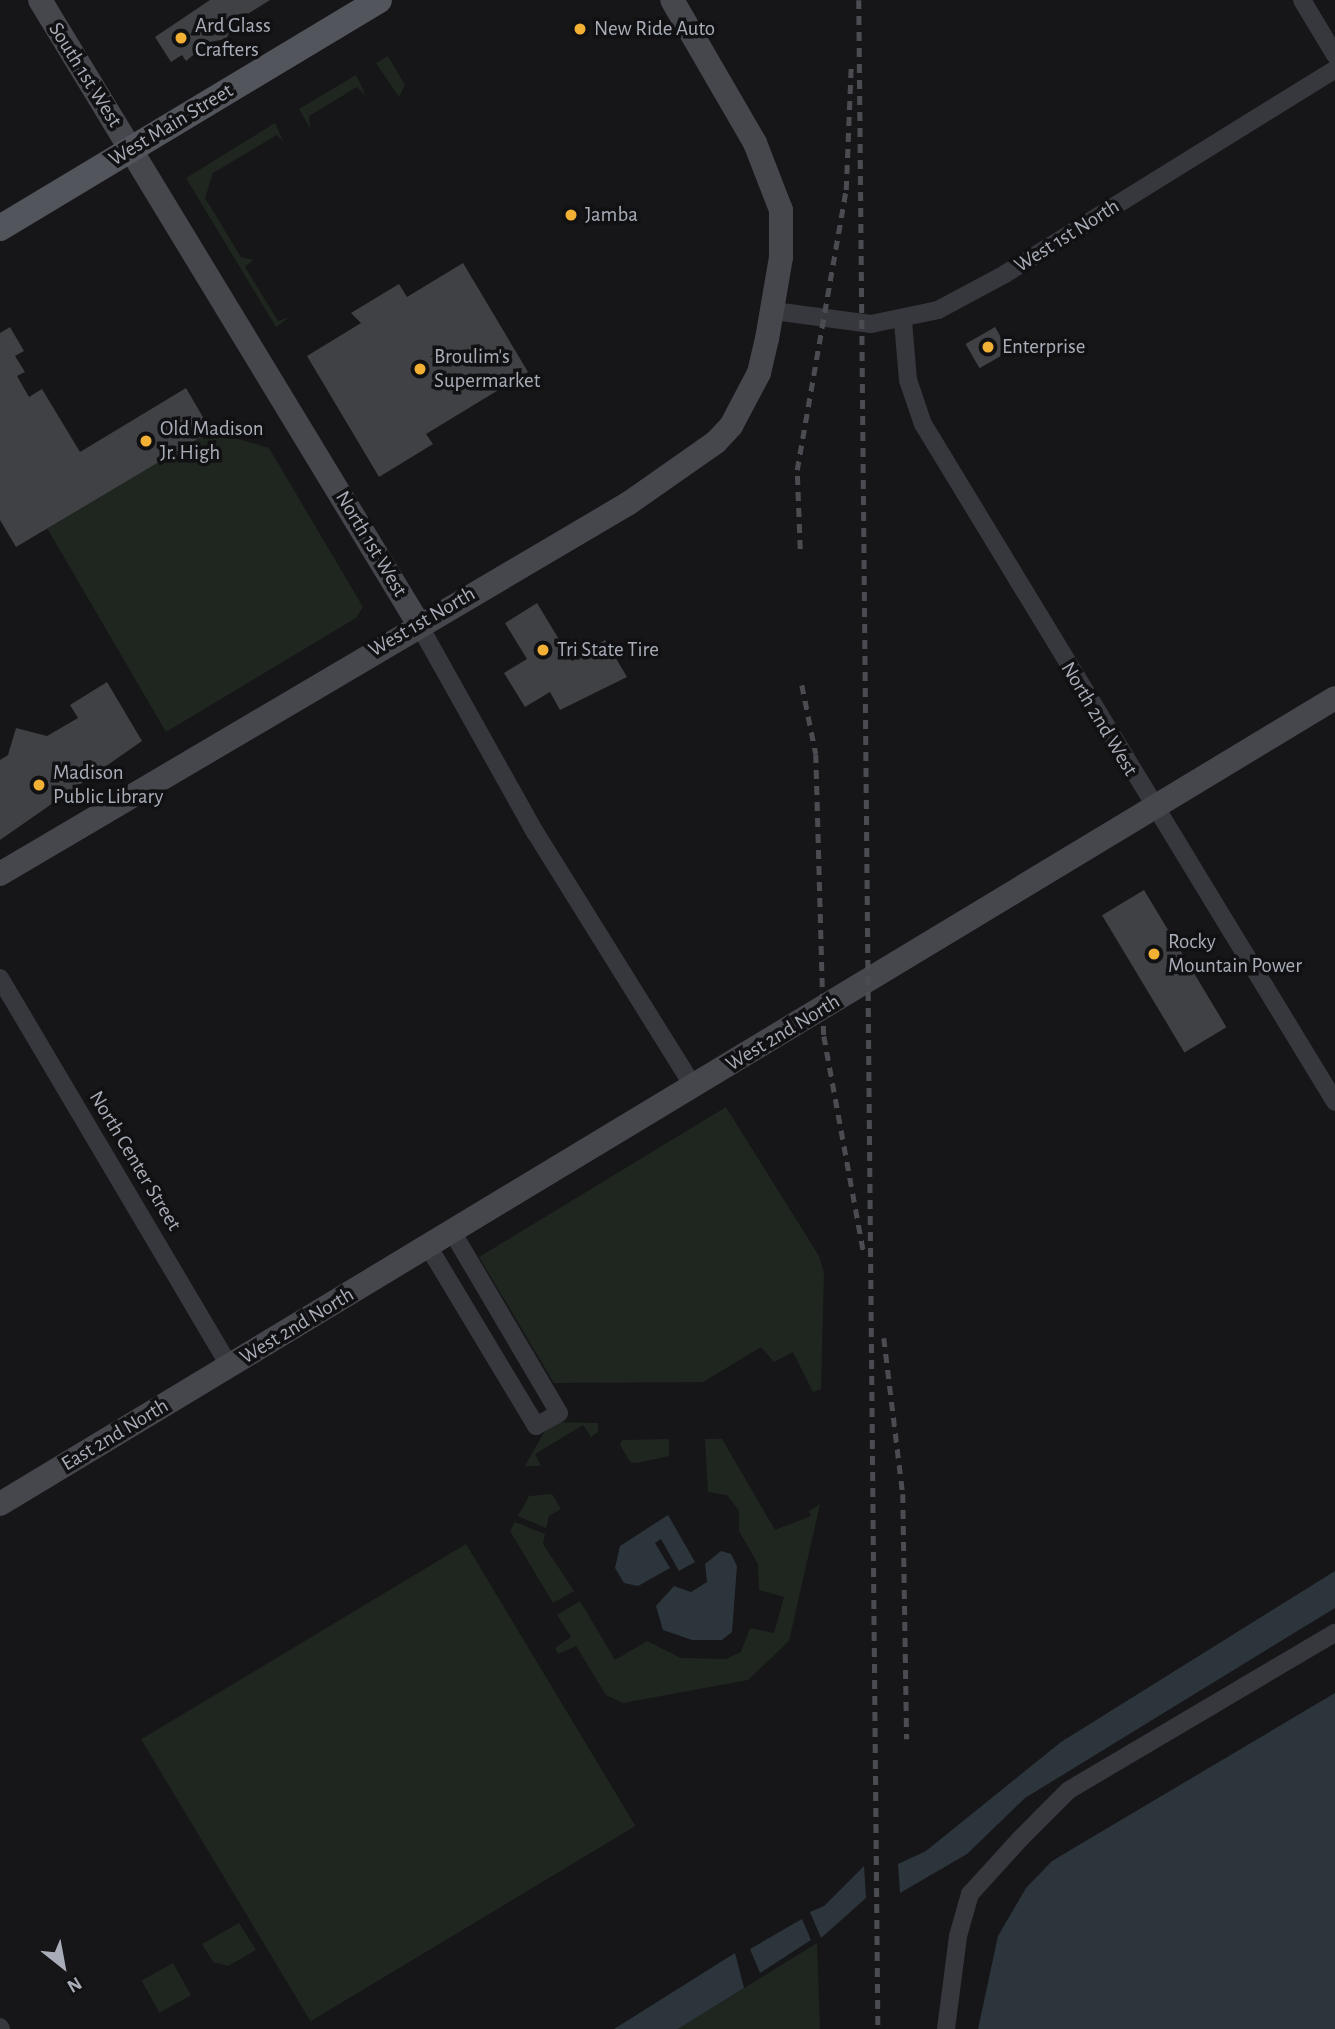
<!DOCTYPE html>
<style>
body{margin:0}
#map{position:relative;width:1335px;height:2029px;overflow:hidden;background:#161618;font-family:"Alegreya Sans",sans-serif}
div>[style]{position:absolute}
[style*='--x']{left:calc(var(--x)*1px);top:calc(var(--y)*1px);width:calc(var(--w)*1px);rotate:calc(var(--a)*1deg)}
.green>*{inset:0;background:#1e261f;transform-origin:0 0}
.water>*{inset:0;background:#2c353c}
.building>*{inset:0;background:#404145;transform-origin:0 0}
.street>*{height:18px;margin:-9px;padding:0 9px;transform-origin:9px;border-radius:9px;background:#37383d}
.secondary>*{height:24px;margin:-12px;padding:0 12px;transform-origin:12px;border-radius:12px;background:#45474d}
.primary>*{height:26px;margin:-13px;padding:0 13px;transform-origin:13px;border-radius:13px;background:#53555c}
.rail>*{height:4.5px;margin-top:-2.25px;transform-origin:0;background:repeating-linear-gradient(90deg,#4a4c52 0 9px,transparent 0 16px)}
.dots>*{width:19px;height:19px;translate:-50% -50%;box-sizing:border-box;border:4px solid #111113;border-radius:50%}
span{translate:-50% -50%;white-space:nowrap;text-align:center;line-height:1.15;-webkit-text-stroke:7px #111113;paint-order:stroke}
.poi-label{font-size:21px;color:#a8adb8}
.left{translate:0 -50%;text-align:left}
.street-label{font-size:21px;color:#a8adb8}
.north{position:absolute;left:28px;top:1931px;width:70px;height:70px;-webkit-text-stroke:5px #111113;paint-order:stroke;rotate:149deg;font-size:19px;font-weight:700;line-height:28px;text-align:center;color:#a8adb8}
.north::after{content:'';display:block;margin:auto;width:24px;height:32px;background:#a8adb8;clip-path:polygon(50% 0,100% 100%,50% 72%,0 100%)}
</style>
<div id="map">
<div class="green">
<i style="clip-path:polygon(388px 56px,405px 85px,399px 97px,376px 63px)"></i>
<i style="clip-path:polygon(356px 75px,366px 96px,357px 87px,309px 116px,310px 128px,299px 109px)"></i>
<i style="clip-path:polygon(275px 123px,284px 143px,277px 135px,213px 173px,205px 198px,241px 257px,253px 260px,245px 267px,278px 321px,290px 317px,276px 327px,186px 178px)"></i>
<i style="clip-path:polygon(211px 431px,269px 448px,363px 607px,356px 618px,166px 732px,47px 528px)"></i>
<i style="clip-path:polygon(726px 1107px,819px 1256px,824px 1273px,821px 1389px,813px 1392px,793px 1352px,774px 1362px,761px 1347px,703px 1382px,554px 1383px,479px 1257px)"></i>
<i style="clip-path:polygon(557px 1422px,598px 1423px,598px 1432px,591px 1437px,583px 1425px,535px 1454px,541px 1466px,525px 1466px,547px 1427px)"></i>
<i style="clip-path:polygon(669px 1439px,669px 1456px,637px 1463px,630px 1462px,620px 1445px,622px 1440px)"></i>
<i style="clip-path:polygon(705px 1439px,722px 1439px,775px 1530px,811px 1516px,809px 1511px,820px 1504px,789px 1641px,748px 1680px,623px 1703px,606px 1695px,576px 1646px,558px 1654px,555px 1648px,571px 1637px,557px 1615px,580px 1601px,615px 1660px,647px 1641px,681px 1658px,726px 1659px,741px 1652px,750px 1628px,774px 1633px,784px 1597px,759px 1590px,758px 1564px,739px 1531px,739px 1511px,727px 1495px,708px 1492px)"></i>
<i style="clip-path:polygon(552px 1494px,561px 1509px,549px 1516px,546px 1528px,518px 1516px,529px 1496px)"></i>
<i style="clip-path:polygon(515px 1522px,545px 1534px,543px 1544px,574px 1591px,553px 1603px,510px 1531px)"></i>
<i style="left:466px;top:1544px;width:329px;height:379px;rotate:59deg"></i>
<i style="clip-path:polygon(239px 1923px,256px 1950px,228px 1966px,213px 1962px,202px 1944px)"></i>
<i style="clip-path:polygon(817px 1943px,820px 2029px,678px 2029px,744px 1988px)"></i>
<i style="left:173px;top:1963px;width:37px;height:36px;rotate:61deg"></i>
</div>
<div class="water">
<i style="clip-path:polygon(668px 1515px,695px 1562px,679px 1571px,661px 1539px,655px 1543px,670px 1568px,638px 1586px,624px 1583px,615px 1568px,620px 1546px)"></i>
<i style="clip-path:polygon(721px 1551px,731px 1554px,737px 1566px,732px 1632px,722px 1640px,692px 1640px,663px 1630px,656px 1606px,674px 1586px,691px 1592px,707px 1582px,705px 1564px)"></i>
<i style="clip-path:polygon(1335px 1571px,1335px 1608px,1025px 1798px,967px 1854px,900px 1893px,898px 1864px,926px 1851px,1061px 1742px)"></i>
<i style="clip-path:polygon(1335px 1693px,1335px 2029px,978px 2029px,998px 1936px,1026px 1888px,1052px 1861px)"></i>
<i style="clip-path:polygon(864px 1866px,866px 1898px,821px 1938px,810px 1912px,824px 1906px)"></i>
<i style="clip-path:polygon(802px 1919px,811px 1940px,760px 1973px,750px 1949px)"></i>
<i style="clip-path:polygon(735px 1953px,744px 1988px,678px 2029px,614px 2029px)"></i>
</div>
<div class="building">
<i style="clip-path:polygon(210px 0,270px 0,235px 22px,226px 39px,209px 42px,186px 61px,182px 55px,171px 62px,155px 37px)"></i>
<i style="clip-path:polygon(463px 263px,528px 372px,426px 434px,433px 444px,379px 477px,307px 356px,361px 323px,351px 313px,399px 284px,407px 297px)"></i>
<i style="clip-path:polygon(10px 327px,24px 351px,15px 356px,25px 372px,17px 376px,29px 397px,42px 389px,80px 452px,186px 388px,211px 431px,16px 547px,0 520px,0 333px)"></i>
<i style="left:995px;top:327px;width:28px;height:34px;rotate:60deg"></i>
<i style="clip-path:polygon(537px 603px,572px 661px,605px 640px,627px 677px,560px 710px,550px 692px,525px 707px,504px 673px,527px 659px,505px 623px)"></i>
<i style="clip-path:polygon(107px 682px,142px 741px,0 840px,0 760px,8px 755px,16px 728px,47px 736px,78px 718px,70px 705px)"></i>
<i style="left:1144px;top:890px;width:160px;height:49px;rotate:59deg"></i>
</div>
<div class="street">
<i style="--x:1302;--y:0;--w:64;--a:59"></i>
<i style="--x:774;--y:311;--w:98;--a:7.6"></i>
<i style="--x:871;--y:324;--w:68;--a:-11.8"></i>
<i style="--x:938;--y:310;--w:76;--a:-28.2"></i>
<i style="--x:1005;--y:274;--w:388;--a:-31.8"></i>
<i style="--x:903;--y:321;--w:59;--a:85.2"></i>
<i style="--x:908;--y:380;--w:46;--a:71.2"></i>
<i style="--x:923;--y:424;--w:793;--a:58.71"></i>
<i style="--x:418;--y:623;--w:240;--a:60.8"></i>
<i style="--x:535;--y:832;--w:299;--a:58.1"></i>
<i style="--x:0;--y:978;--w:452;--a:59.4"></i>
<i style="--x:428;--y:1246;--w:210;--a:59"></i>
<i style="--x:536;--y:1426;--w:26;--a:-29"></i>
<i style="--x:559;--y:1413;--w:211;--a:-120.5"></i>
<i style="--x:0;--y:2027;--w:2;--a:63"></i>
<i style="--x:946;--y:2029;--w:94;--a:-82.6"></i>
<i style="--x:958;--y:1936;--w:44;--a:-74.1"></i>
<i style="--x:970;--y:1894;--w:74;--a:-47.7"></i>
<i style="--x:1020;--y:1839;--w:69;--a:-45"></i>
<i style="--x:1069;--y:1790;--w:309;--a:-30.6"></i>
</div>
<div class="secondary">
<i style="--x:40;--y:0;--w:729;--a:58.75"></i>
<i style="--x:0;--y:874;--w:730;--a:-30.53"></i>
<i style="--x:629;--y:503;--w:106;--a:-35"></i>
<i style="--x:716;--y:442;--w:22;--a:-47"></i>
<i style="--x:731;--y:426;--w:60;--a:-62.2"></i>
<i style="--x:759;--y:373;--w:35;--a:-77"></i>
<i style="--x:767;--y:339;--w:83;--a:-80.3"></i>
<i style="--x:781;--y:257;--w:47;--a:-90"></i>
<i style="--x:781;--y:210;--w:72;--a:-111.2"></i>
<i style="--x:755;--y:143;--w:165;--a:-120.1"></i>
<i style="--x:0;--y:1504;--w:1559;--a:-31.12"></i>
</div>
<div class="primary">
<i style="--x:0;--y:228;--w:442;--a:-31"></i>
</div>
<div class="rail">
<i style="--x:859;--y:0;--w:2029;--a:89.46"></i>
<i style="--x:800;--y:549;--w:79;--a:-92.2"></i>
<i style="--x:797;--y:470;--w:284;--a:-80.1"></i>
<i style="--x:846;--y:190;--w:124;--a:-87.7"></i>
<i style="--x:802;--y:685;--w:70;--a:78.5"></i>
<i style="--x:816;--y:754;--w:282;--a:88.4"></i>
<i style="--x:824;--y:1036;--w:223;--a:79.6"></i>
<i style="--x:884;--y:1338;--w:157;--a:83.1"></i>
<i style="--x:903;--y:1494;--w:245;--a:89.1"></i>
</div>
<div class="dots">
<i style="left:580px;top:29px;background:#f2b134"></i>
<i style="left:181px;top:38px;background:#f2b134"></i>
<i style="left:571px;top:215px;background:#f2b134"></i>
<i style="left:988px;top:347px;background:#f2b134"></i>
<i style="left:420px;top:369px;background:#f2b134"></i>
<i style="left:146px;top:441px;background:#f2b134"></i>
<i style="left:543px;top:650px;background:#f2b134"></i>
<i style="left:39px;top:785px;background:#f2b134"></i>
<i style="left:1154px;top:954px;background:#f2b134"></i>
</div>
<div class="poi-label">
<span class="left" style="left:195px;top:38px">Ard Glass<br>Crafters</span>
<span class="left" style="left:594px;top:29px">New Ride Auto</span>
<span class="left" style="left:585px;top:215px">Jamba</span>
<span class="left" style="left:1002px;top:347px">Enterprise</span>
<span class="left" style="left:434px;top:369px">Broulim's<br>Supermarket</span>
<span class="left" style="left:160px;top:441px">Old Madison<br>Jr. High</span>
<span class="left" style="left:557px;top:650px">Tri State Tire</span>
<span class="left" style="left:53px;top:785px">Madison<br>Public Library</span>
<span class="left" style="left:1168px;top:954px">Rocky<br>Mountain Power</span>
</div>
<div class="street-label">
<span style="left:85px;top:75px;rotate:58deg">South 1st West</span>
<span style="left:171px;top:125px;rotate:-31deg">West Main Street</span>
<span style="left:1067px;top:236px;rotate:-32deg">West 1st North</span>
<span style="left:371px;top:544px;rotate:59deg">North 1st West</span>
<span style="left:422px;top:622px;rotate:-30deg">West 1st North</span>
<span style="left:1099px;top:719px;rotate:59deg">North 2nd West</span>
<span style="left:783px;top:1033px;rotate:-31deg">West 2nd North</span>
<span style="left:135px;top:1161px;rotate:59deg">North Center Street</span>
<span style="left:297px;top:1326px;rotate:-31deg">West 2nd North</span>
<span style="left:115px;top:1435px;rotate:-31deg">East 2nd North</span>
</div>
<div class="north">N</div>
</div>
